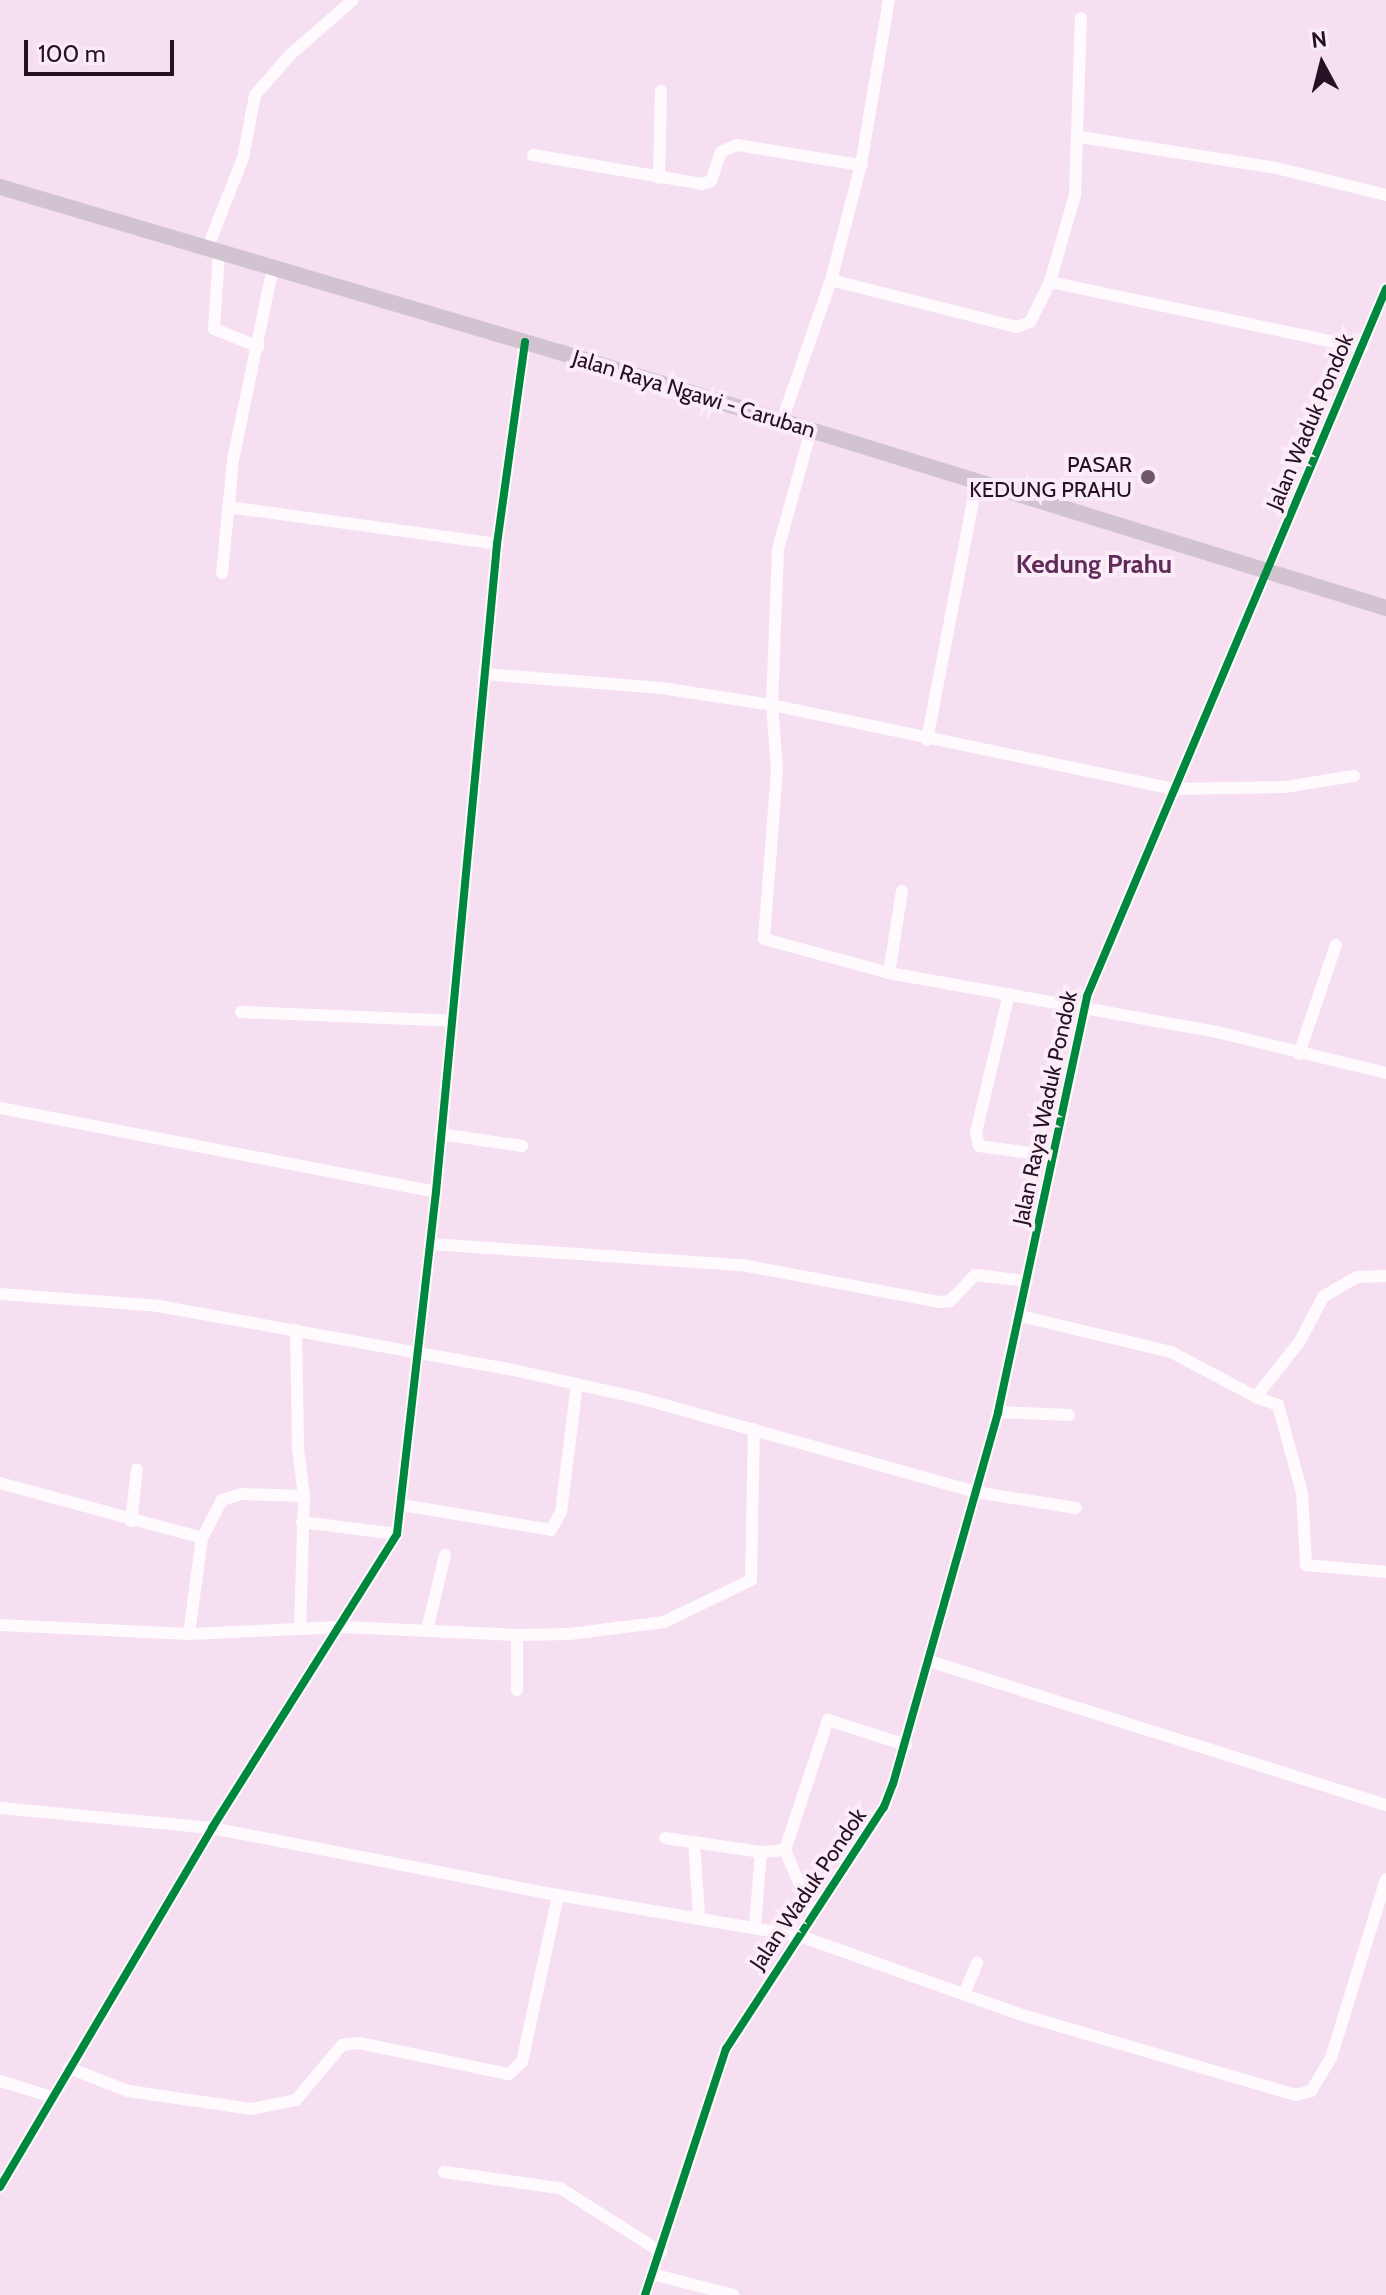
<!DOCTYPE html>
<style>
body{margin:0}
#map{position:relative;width:1386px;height:2295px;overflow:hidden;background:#f5dff1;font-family:Cabin,sans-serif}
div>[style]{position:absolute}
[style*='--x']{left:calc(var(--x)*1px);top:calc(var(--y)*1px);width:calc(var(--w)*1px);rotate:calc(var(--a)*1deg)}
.minor>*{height:12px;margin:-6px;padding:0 6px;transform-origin:6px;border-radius:6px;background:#fefafd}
.highway>*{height:16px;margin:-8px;padding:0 8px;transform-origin:8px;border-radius:8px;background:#d1c4d0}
.cycleway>*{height:8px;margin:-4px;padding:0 4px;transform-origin:4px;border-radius:4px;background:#00873e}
.dots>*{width:22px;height:22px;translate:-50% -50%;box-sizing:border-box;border:4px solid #fbedf8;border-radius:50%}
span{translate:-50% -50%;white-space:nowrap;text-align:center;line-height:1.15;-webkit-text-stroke:8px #fbedf8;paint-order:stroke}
.street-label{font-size:22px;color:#270f24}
.poi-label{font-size:22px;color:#270f24}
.right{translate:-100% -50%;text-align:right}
.quarter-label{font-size:26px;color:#602a59;font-weight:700}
.north{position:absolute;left:1282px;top:24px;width:80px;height:80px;-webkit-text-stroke:6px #fbedf8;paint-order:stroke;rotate:353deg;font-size:22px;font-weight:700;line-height:32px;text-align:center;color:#270f24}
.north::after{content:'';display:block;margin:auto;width:28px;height:36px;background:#270f24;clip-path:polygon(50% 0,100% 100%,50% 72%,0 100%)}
.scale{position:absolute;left:24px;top:40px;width:150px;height:36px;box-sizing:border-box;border:4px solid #270f24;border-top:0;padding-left:10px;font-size:24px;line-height:28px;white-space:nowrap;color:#270f24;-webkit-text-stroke:6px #fbedf8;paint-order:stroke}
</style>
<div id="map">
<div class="minor">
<i style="--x:1080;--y:137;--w:198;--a:9"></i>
<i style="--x:1276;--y:168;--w:113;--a:13.8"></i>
<i style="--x:533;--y:155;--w:171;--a:9.7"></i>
<i style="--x:702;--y:184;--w:9;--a:-18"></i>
<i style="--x:711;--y:181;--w:31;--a:-71"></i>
<i style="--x:721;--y:152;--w:17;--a:-24"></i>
<i style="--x:737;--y:145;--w:126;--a:9.2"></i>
<i style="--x:659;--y:178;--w:87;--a:-88.7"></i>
<i style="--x:207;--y:249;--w:98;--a:-68.4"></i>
<i style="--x:243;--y:158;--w:64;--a:-79.2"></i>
<i style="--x:255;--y:95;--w:55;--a:-48.7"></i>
<i style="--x:291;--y:54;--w:82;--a:-41.1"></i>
<i style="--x:219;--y:252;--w:77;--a:93.7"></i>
<i style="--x:214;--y:329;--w:48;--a:21.8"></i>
<i style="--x:831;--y:280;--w:192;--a:14.2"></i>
<i style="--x:1017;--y:327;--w:14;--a:-21"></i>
<i style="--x:1030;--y:322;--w:45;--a:-63.4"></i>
<i style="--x:1050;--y:282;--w:91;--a:-74"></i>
<i style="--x:1075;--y:195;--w:177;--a:-88.1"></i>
<i style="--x:1050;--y:282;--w:319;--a:11.9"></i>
<i style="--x:782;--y:421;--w:149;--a:-70.8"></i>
<i style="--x:831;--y:280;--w:119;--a:-75.4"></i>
<i style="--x:861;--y:165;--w:167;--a:-80.4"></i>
<i style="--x:811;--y:430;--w:123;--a:105.5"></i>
<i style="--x:778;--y:549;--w:156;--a:92.2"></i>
<i style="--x:772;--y:705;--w:65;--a:85.6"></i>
<i style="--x:777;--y:770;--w:169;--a:94.4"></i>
<i style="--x:764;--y:939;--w:130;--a:15.2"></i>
<i style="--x:889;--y:973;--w:337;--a:10.2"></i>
<i style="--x:1221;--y:1033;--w:170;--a:13.6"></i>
<i style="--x:228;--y:507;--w:272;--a:7.8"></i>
<i style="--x:222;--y:573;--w:114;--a:-84.4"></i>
<i style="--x:233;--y:460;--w:197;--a:-78.3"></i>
<i style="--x:484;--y:674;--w:178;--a:4.5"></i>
<i style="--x:661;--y:688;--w:112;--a:8.7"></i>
<i style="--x:772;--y:705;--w:411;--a:11.8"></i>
<i style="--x:1174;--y:789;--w:111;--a:-1"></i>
<i style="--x:1285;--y:787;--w:70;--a:-9.1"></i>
<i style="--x:927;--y:740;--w:265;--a:-79.1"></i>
<i style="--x:889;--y:973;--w:83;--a:-81"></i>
<i style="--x:1009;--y:994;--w:143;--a:103.4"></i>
<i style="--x:976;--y:1133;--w:13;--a:77"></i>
<i style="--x:979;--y:1146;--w:74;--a:7.8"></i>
<i style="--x:241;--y:1012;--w:211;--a:2.4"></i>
<i style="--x:1299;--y:1054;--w:115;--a:-71.3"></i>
<i style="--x:0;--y:1108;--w:444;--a:10.9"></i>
<i style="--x:440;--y:1134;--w:83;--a:8.3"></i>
<i style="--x:430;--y:1244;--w:313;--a:3.9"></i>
<i style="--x:742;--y:1265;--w:200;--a:10.6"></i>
<i style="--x:939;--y:1302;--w:11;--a:-5"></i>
<i style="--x:950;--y:1301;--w:36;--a:-46"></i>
<i style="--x:975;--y:1275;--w:52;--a:6.6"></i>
<i style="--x:1386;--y:1276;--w:29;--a:178"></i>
<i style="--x:1357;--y:1277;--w:39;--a:150"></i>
<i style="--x:1323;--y:1297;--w:50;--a:117.6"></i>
<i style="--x:1300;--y:1341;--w:71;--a:128.2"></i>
<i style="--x:1256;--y:1397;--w:23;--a:20"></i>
<i style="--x:1278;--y:1405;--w:91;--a:74.7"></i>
<i style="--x:1302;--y:1493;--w:72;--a:86.8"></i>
<i style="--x:1306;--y:1565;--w:80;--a:5"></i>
<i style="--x:0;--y:1294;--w:158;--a:4.3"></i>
<i style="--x:158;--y:1306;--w:366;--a:10.2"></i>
<i style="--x:518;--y:1371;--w:128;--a:12.6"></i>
<i style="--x:643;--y:1399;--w:345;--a:15.6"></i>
<i style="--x:975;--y:1492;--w:102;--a:9"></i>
<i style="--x:1020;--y:1316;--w:155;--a:13.4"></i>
<i style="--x:1171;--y:1352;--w:96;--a:27.9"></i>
<i style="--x:296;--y:1330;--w:119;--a:89"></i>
<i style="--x:298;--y:1449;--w:47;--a:82.7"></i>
<i style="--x:304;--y:1496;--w:133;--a:91.7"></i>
<i style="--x:998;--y:1412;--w:71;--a:2.4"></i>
<i style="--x:0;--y:1483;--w:209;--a:15.2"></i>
<i style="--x:402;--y:1505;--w:151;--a:9.5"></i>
<i style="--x:551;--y:1530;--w:21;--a:-61"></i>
<i style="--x:561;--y:1512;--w:129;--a:-82.9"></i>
<i style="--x:131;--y:1521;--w:52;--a:-83.4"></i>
<i style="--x:302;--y:1522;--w:96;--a:7.2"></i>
<i style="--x:0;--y:1625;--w:189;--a:2.7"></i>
<i style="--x:189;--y:1634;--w:153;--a:-2.6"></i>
<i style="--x:342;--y:1627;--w:175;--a:2.6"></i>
<i style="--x:517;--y:1635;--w:52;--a:-1.1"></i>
<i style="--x:569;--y:1634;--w:96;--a:-7.2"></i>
<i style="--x:664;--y:1622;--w:97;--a:-25.8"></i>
<i style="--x:751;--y:1580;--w:151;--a:-88.9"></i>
<i style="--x:427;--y:1630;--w:77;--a:-76.5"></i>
<i style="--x:189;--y:1634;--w:97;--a:-82.3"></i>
<i style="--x:202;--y:1538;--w:43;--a:-62.2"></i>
<i style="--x:222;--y:1500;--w:21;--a:-17"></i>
<i style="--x:242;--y:1494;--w:62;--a:1.8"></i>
<i style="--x:517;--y:1635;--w:55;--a:90"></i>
<i style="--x:929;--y:1661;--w:479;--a:17.5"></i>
<i style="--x:0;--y:1808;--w:213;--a:5.4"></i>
<i style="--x:212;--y:1828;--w:352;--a:11"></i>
<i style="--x:558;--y:1895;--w:245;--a:9.6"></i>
<i style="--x:800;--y:1936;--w:236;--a:19.6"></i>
<i style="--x:1022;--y:2015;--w:285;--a:16.3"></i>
<i style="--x:1296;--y:2095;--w:16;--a:-15"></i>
<i style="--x:1311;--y:2091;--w:39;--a:-59"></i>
<i style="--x:1331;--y:2058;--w:187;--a:-72.9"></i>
<i style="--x:665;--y:1838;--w:97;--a:8.3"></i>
<i style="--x:761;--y:1852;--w:24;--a:-5"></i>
<i style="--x:785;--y:1850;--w:69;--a:66.8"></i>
<i style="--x:694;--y:1842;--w:74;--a:86.1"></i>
<i style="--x:785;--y:1850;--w:137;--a:-71.7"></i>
<i style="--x:828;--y:1720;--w:82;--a:17.8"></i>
<i style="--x:755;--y:1926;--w:74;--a:-85.4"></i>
<i style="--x:964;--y:1994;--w:34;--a:-67"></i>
<i style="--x:69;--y:2068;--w:63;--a:21.3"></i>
<i style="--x:128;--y:2091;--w:124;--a:8.3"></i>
<i style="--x:251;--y:2109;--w:46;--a:-11.3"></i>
<i style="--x:296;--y:2100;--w:72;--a:-50.1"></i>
<i style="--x:342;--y:2045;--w:17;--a:-7"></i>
<i style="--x:359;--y:2043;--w:153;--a:11.7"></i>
<i style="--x:509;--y:2074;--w:18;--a:-43"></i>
<i style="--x:522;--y:2062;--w:171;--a:-77.8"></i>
<i style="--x:0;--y:2081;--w:54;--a:17.1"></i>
<i style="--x:444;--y:2172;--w:117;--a:7.9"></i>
<i style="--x:560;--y:2188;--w:120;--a:32.4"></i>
<i style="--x:0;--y:2187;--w:417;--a:-59.4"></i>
<i style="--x:212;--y:1828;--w:347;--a:-57.8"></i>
<i style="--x:397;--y:1534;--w:344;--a:-83.5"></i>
<i style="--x:436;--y:1192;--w:651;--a:-84.62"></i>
<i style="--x:497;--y:544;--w:204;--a:-82.1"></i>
<i style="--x:652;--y:2274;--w:84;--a:14.5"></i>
<i style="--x:645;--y:2295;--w:259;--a:-71.8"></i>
<i style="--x:726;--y:2049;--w:289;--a:-56.9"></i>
<i style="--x:884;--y:1807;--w:25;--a:-69"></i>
<i style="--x:893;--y:1784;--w:387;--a:-74.2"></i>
<i style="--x:998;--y:1412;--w:425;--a:-77.9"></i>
<i style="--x:1087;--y:996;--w:768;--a:-67.08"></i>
</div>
<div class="highway">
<i style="--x:0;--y:187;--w:583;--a:16.45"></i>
<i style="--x:559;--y:352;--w:866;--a:17.2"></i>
</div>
<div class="cycleway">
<i style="--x:0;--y:2187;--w:417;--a:-59.4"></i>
<i style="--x:212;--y:1828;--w:347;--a:-57.8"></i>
<i style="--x:397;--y:1534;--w:344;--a:-83.5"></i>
<i style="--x:436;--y:1192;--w:651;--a:-84.62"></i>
<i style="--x:497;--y:544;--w:204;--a:-82.1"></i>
<i style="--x:645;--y:2295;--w:259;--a:-71.8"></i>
<i style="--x:726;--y:2049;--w:289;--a:-56.9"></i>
<i style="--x:884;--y:1807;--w:25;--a:-69"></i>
<i style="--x:893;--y:1784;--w:387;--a:-74.2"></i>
<i style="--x:998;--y:1412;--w:425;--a:-77.9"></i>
<i style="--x:1087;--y:996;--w:768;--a:-67.08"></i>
</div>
<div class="dots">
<i style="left:1148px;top:477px;background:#6f586c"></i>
</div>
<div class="street-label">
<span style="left:694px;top:394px;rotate:17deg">Jalan Raya Ngawi - Caruban</span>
<span style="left:1310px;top:422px;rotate:-67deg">Jalan Waduk Pondok</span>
<span style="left:1045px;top:1108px;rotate:-78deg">Jalan Raya Waduk Pondok</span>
<span style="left:808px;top:1889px;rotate:-56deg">Jalan Waduk Pondok</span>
</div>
<div class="poi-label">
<span class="right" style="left:1132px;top:477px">PASAR<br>KEDUNG PRAHU</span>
</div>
<div class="quarter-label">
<span style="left:1094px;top:565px">Kedung Prahu</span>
</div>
<div class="north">N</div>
<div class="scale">100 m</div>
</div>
